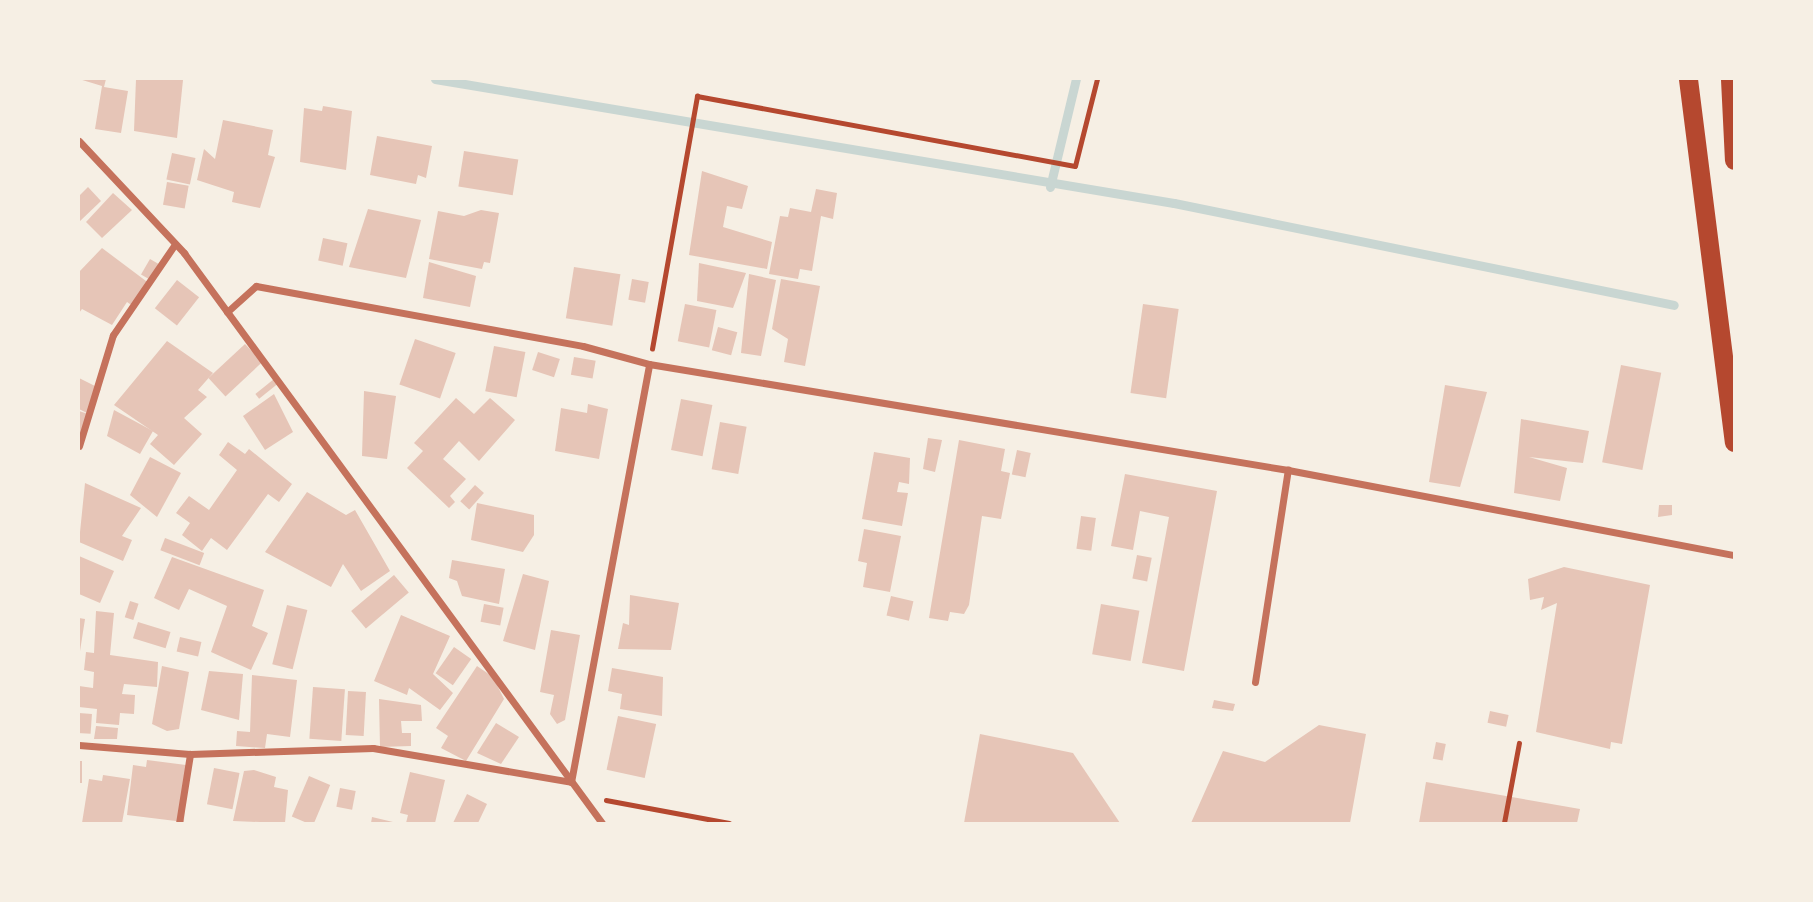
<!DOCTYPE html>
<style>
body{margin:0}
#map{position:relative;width:1813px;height:902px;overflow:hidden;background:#f6efe4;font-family:"Open Sans",sans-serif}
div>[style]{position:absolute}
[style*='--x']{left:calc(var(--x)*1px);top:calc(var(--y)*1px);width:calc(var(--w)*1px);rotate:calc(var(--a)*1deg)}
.stream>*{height:9px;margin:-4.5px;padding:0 4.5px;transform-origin:4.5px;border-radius:4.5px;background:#c9d6d2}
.building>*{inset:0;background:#e6c5b7;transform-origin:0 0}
.path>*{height:4.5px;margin:-2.25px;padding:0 2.25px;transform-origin:2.25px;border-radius:2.25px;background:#b5482f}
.minor>*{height:7px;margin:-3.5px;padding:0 3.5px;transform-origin:3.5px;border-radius:3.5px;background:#c5725c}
.trunk>*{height:19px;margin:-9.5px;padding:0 9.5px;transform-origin:9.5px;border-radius:9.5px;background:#b5482f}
span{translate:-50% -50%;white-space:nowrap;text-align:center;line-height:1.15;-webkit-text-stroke:5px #f6efe4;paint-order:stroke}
.frame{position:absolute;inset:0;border:80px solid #f6efe4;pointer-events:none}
</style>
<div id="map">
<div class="stream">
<i style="--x:435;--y:79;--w:749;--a:9.53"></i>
<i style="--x:1174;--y:203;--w:510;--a:11.53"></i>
<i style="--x:1050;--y:187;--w:111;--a:-76.5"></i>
</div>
<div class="building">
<i style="clip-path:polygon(79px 79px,106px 79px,104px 87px,128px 91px,121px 133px,95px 129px,102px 86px)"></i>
<i style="clip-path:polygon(136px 79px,183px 80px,177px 138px,134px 131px)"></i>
<i style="clip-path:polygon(323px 106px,352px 111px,346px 170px,300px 162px,304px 108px,322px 111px)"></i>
<i style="clip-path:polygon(223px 120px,273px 130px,268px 155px,275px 157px,260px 208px,232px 202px,234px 192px,197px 180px,204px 149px,215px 159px)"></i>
<i style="clip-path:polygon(377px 136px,432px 146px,426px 178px,418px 175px,416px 184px,370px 175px)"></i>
<i style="left:464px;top:151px;width:55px;height:36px;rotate:9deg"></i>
<i style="left:172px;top:153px;width:24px;height:27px;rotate:12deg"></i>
<i style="clip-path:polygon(702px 171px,748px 186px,742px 209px,727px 206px,723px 227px,772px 242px,767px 269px,689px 255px)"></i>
<i style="left:167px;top:182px;width:22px;height:23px;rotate:10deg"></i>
<i style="clip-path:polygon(88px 187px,101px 201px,79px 222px,79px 196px)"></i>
<i style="clip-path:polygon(816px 189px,837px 193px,833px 219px,821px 216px,812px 271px,800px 269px,798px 279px,769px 274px,780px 216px,788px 217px,790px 208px,811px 212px)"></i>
<i style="clip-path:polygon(113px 193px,132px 210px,102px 238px,86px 222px)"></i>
<i style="clip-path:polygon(368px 209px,421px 220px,406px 278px,349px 267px)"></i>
<i style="clip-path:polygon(481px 210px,499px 213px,490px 263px,484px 262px,482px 269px,429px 259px,438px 211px,464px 216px)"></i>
<i style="left:323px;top:238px;width:25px;height:23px;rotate:12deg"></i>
<i style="clip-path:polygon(102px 248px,150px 284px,136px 308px,127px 302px,112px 325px,82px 309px,79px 313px,79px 272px)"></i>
<i style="left:150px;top:259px;width:14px;height:18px;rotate:30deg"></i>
<i style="clip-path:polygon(429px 262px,476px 276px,470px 307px,423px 298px)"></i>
<i style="clip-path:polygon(699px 263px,746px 273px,733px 308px,697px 301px)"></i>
<i style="left:574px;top:267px;width:47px;height:52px;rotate:9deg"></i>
<i style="clip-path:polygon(749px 274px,776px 280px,761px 356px,741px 353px)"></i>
<i style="left:632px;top:279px;width:17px;height:21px;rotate:10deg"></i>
<i style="clip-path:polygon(781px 279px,820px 286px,805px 366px,784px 362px,788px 339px,772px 329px)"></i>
<i style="left:177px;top:280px;width:28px;height:36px;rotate:38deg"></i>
<i style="left:685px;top:304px;width:32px;height:38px;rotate:11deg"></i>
<i style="left:1143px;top:304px;width:36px;height:90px;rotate:8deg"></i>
<i style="left:718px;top:327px;width:20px;height:24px;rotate:15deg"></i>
<i style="left:415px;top:339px;width:43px;height:48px;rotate:19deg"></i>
<i style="clip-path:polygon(167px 341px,213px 373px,198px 390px,207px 397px,184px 418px,202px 434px,174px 465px,150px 444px,158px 435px,114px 405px)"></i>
<i style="left:245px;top:344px;width:25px;height:50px;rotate:47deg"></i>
<i style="left:494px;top:346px;width:32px;height:46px;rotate:11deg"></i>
<i style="left:538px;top:352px;width:23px;height:19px;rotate:18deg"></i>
<i style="left:574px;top:357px;width:22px;height:18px;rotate:10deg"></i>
<i style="left:1621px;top:365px;width:41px;height:99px;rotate:11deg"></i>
<i style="clip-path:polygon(79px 378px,101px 389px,89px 414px,79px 409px)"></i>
<i style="left:274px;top:379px;width:6px;height:24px;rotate:51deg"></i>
<i style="clip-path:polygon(1445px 385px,1487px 392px,1460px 487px,1429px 482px)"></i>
<i style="clip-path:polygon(364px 391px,396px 396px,387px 459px,362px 456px)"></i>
<i style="clip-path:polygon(274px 394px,293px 432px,265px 450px,243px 416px)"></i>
<i style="clip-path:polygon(456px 398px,474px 414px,490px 398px,515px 420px,479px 461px,459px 441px,443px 459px,466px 479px,450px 496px,455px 502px,449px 508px,407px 468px,423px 451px,414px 443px)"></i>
<i style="left:681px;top:399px;width:32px;height:52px;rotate:11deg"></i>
<i style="clip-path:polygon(588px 404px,608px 409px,599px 459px,555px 451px,561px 408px,587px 413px)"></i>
<i style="clip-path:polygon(114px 410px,153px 431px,140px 454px,107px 436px)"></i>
<i style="clip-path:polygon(79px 411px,91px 415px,79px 438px)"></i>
<i style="clip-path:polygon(1521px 419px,1589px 431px,1583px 463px,1529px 457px,1567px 468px,1560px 501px,1514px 493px)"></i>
<i style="left:720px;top:422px;width:27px;height:48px;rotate:10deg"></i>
<i style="clip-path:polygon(928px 438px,942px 440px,935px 472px,923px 469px)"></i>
<i style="clip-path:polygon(959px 440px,1005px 449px,1001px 471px,1010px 473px,1001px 519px,982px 516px,969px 605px,964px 614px,950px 612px,948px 621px,929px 618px)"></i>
<i style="clip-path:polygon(228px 442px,245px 454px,249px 449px,292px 484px,279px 502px,268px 494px,227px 550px,211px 538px,202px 551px,182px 535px,190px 523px,176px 513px,189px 496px,209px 510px,237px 470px,219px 455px)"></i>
<i style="left:1017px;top:450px;width:14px;height:25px;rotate:12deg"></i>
<i style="clip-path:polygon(874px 452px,910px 458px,909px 484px,899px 482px,897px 492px,908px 493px,902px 526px,862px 519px)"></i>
<i style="clip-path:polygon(150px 457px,181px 473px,157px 517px,130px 495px)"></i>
<i style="clip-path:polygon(1125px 474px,1217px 491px,1184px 671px,1142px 663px,1169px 517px,1140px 511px,1133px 550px,1111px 546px)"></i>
<i style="clip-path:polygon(85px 483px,141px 508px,122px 536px,132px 540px,123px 561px,79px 542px)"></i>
<i style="left:475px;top:485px;width:12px;height:22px;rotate:42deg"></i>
<i style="clip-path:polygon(307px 492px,346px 515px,355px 510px,390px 571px,361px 591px,343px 564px,331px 587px,265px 552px)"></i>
<i style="clip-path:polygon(477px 503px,534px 515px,534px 535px,523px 552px,471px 540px)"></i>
<i style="clip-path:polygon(1659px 505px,1672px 505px,1672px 515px,1658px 517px)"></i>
<i style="left:1081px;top:516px;width:15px;height:33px;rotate:8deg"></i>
<i style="clip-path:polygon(864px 529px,901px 536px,890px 592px,863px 587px,867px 563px,858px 561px)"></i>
<i style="left:165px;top:538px;width:42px;height:13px;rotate:21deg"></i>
<i style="left:1137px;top:555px;width:15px;height:24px;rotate:11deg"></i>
<i style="clip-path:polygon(79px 556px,114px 571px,100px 603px,79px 594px)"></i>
<i style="clip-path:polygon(172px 557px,264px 590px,252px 626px,268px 633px,251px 670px,211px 652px,227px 606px,189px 589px,179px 610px,154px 598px)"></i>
<i style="clip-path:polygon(452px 560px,505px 569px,499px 604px,462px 596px,457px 581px,449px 578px)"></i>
<i style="clip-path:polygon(1564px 567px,1650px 585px,1622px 744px,1611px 742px,1610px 749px,1536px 732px,1557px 603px,1541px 610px,1544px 597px,1530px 600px,1528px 579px)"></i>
<i style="clip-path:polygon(523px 574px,549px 581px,535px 650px,503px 641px)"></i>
<i style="left:394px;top:575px;width:23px;height:56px;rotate:50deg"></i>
<i style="clip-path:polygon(630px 595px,679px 603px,671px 650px,618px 649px,623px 623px,629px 625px)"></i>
<i style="left:891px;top:596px;width:23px;height:20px;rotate:13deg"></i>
<i style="left:130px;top:601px;width:9px;height:17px;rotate:18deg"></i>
<i style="left:484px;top:604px;width:20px;height:18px;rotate:11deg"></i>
<i style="left:1101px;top:604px;width:39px;height:51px;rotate:10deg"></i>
<i style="left:287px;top:605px;width:21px;height:61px;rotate:14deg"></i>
<i style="clip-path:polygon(96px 611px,114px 613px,110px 655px,158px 662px,157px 687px,124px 684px,122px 694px,135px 695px,134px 714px,120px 713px,119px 725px,96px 723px,97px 709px,79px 707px,79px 686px,93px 688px,94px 672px,84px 670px,86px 652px,94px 653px)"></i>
<i style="clip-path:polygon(401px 615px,450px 636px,433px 674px,453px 693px,440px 710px,409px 688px,407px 695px,374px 681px)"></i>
<i style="clip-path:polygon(79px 618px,85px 619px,80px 651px,79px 651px)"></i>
<i style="left:138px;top:622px;width:34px;height:17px;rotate:17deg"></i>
<i style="clip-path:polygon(551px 630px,580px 635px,565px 720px,557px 724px,550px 714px,554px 695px,540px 692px)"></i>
<i style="left:180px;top:637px;width:22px;height:15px;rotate:13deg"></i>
<i style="left:454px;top:647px;width:21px;height:32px;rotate:35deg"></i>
<i style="clip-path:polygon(162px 666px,189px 672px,179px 729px,167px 731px,152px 724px)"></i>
<i style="clip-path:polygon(477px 666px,493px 677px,504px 699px,466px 761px,441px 748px,448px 736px,436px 728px)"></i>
<i style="clip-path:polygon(612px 668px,663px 677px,662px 716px,620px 709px,622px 694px,608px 691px)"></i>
<i style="clip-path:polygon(209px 671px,243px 674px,239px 720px,201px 710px)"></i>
<i style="clip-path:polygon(252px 675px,297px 680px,290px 737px,267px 734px,265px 748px,236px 746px,237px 731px,250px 732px)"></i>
<i style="left:313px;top:687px;width:32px;height:52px;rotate:4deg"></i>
<i style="left:348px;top:691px;width:18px;height:44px;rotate:3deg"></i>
<i style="clip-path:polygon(379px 699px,421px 705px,422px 721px,401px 721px,402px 733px,411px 733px,411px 746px,380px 747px)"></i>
<i style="clip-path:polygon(1214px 700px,1235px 704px,1233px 711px,1212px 708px)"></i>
<i style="left:1490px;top:711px;width:19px;height:12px;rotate:12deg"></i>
<i style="left:79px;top:713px;width:13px;height:20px;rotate:4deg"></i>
<i style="left:618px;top:716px;width:39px;height:55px;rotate:12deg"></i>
<i style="clip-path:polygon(496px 723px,519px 737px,501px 764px,477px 753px)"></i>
<i style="clip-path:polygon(1319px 725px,1366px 734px,1350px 823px,1191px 823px,1223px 751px,1265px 762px)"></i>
<i style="clip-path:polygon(96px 726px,118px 728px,117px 739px,94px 739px)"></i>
<i style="clip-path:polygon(980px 734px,1073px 753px,1120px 823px,964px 823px)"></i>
<i style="left:1436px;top:742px;width:10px;height:17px;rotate:11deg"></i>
<i style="clip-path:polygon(147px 760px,186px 765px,184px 822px,127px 815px,133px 765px,146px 767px)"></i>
<i style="left:79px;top:761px;width:3px;height:22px"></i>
<i style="left:214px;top:768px;width:26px;height:37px;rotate:11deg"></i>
<i style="clip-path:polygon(254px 770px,276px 777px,274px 787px,288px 790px,285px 823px,233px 821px,244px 771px)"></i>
<i style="clip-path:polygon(410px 772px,445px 780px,435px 823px,406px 823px,408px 815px,400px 813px)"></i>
<i style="clip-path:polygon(103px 775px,130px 779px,122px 823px,82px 823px,89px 779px,102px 781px)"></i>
<i style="left:309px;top:776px;width:23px;height:44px;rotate:23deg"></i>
<i style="clip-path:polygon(1426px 782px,1580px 809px,1577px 823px,1419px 823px)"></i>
<i style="left:340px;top:788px;width:16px;height:19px;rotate:11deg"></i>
<i style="clip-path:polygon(467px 794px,487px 804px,478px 823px,453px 823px)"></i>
<i style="clip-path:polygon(372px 817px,393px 822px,393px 823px,371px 823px)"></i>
</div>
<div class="path">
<i style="--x:652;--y:349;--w:257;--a:-79.9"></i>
<i style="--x:697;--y:96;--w:384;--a:10.5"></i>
<i style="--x:1075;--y:166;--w:90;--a:-75.8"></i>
<i style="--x:606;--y:800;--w:125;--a:10.6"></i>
<i style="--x:1504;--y:823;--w:81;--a:-79.4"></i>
</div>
<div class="minor">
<i style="--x:79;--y:141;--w:154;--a:46.8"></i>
<i style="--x:184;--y:253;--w:707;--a:53.75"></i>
<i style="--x:227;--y:312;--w:39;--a:-42"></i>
<i style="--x:256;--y:286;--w:332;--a:10.4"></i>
<i style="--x:583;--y:346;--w:68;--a:15.3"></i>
<i style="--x:79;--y:446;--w:116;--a:-73"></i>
<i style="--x:113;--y:335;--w:110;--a:-55.7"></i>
<i style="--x:1255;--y:682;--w:215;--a:-81.2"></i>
<i style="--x:79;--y:745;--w:111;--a:4.6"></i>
<i style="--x:190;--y:754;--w:183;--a:-1.9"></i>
<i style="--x:373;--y:748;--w:201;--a:9.7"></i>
<i style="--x:571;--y:782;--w:425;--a:-79.4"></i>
<i style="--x:649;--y:364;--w:648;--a:9.42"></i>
<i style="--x:1288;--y:470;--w:454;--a:10.8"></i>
<i style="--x:179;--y:823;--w:70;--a:-80.9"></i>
</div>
<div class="trunk">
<i style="--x:1688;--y:79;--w:366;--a:82.8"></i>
<i style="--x:1730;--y:79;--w:81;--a:87.2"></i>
</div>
<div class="frame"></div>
</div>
